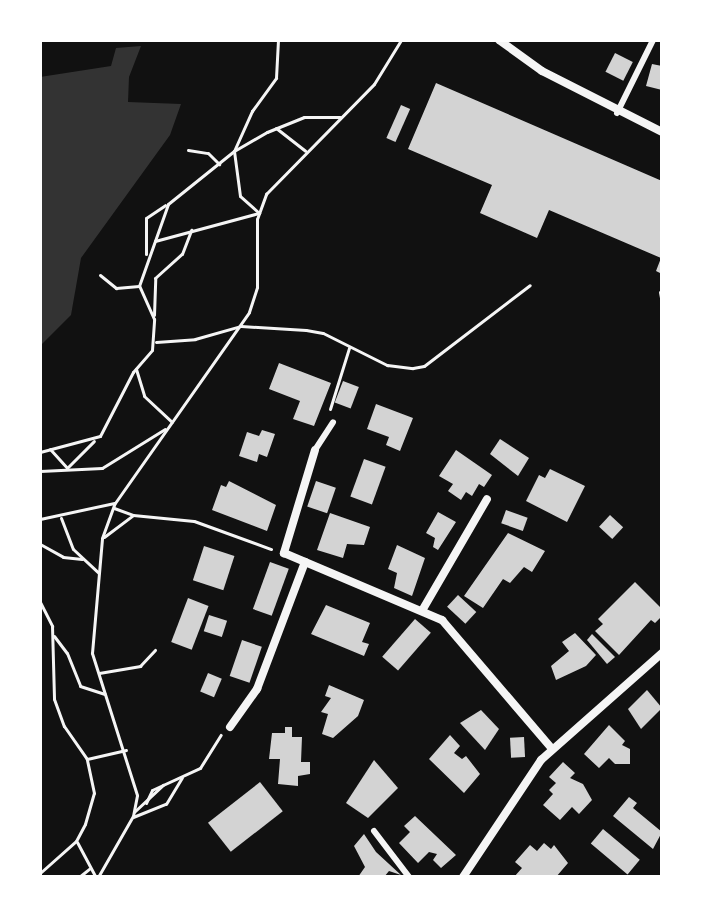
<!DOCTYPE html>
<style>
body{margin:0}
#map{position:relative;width:702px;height:917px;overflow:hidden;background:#111;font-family:"Roboto Serif",serif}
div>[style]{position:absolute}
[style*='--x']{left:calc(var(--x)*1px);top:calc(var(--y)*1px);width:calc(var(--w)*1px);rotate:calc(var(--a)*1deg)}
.water>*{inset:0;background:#333}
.building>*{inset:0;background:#d3d3d3;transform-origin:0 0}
.path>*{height:3px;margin:-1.5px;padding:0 1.5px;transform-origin:1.5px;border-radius:1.5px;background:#f5f5f5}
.service>*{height:6px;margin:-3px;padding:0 3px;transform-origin:3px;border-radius:3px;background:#f5f5f5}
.minor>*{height:8px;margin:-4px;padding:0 4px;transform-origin:4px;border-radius:4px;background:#f5f5f5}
span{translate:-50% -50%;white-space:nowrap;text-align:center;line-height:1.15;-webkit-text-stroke:6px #fff;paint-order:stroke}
.frame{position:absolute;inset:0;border:42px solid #fff;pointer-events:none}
</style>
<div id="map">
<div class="water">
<i style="clip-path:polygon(141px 46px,129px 77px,128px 102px,181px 104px,170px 135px,81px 258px,71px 315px,40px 346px,40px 77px,111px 66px,116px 48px)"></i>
</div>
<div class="building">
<i style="left:615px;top:53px;width:20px;height:21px;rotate:27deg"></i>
<i style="clip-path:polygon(652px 64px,662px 66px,662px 90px,646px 86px)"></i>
<i style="clip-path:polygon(436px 83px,662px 181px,662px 274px,656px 271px,661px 258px,549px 210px,537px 238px,480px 213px,492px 185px,408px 149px)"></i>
<i style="left:401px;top:105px;width:10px;height:36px;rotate:24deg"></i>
<i style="clip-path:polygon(279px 363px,331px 383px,314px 426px,293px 419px,300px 401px,269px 389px)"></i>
<i style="left:343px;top:381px;width:17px;height:23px;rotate:21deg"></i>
<i style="clip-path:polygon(376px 404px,413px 418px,400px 451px,386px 445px,389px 437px,367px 429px)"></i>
<i style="clip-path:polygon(262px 430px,275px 434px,267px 457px,259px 454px,257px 462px,239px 456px,247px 432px,259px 436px)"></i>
<i style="clip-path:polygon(500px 439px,529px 458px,518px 476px,490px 454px)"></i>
<i style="clip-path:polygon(456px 450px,492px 475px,484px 487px,479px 484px,472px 496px,466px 492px,461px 500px,448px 491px,453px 484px,439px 476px)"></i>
<i style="left:364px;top:459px;width:23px;height:40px;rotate:20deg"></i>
<i style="clip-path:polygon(550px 469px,585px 486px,567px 522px,526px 501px,539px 475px,545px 478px)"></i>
<i style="clip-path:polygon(229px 481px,276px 505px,267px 531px,212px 510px,221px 485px,226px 487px)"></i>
<i style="left:316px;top:481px;width:21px;height:27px;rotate:19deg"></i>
<i style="left:506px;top:510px;width:23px;height:14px;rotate:20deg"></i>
<i style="clip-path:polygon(438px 512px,456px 522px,438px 550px,433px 547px,435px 538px,426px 533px)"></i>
<i style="clip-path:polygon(330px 513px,370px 527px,364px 545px,347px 544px,343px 558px,317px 550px)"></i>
<i style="left:610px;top:515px;width:18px;height:16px;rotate:43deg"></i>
<i style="clip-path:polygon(508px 533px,545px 551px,532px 572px,524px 567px,510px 583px,503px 579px,483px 608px,464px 596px)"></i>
<i style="clip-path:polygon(397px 545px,425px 558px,412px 596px,394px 588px,397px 573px,388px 569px)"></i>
<i style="left:204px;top:546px;width:32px;height:36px;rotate:18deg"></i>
<i style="left:270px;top:562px;width:20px;height:50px;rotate:20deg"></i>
<i style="clip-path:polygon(635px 582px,662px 609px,662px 616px,655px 623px,651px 620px,619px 655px,595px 631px,603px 624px,598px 619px)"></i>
<i style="left:458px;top:595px;width:25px;height:16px;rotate:43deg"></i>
<i style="left:188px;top:598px;width:22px;height:47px;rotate:21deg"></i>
<i style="clip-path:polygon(326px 605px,370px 623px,362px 642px,369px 644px,364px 656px,311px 634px)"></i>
<i style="left:209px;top:615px;width:19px;height:17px;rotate:18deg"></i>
<i style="left:415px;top:619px;width:21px;height:50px;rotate:41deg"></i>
<i style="clip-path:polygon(575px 633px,596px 655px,586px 666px,556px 680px,551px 666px,569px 651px,562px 642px)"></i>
<i style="clip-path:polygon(592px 634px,615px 657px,607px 664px,587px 640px)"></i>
<i style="left:242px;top:640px;width:21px;height:38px;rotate:19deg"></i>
<i style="left:208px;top:673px;width:15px;height:20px;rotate:23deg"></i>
<i style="clip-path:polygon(329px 685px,364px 700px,358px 716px,333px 738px,322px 734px,328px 714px,321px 712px,331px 698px,325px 696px)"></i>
<i style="clip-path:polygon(647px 690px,662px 708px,641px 729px,628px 709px)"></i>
<i style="clip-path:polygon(481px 710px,499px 729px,485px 750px,460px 723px)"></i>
<i style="clip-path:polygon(609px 725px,625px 741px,622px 745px,630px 749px,630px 764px,615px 764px,609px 758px,599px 768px,584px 754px)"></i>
<i style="clip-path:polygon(285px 727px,292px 727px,292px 737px,302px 737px,301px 762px,310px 762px,310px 774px,298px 776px,298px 786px,278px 784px,280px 759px,269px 759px,272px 733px,285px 733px)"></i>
<i style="clip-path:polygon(450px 735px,460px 746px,454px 753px,462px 759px,466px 756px,480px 774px,464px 793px,429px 759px)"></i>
<i style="left:524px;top:737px;width:20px;height:14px;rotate:87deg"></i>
<i style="clip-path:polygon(374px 760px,398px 788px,368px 818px,346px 803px)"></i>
<i style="clip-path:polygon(563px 762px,575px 773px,570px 778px,583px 784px,592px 800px,579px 814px,572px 807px,560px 820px,543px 805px,553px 794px,549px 790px,556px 783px,549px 777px)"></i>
<i style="left:260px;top:782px;width:37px;height:66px;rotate:52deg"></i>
<i style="clip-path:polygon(629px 797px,637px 803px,633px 808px,662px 832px,653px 849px,613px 816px)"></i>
<i style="clip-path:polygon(415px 816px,456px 855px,441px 868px,433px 860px,437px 854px,429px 852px,418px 863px,399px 843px,410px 832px,404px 826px)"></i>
<i style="left:603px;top:829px;width:48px;height:19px;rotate:40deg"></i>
<i style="clip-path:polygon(364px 834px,376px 852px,401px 875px,389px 871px,384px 877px,358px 877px,365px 867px,354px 846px)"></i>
<i style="clip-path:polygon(544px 843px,551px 849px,554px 845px,568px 863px,556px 877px,514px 877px,522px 868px,515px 862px,530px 845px,537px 851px)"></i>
</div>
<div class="path">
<i style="--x:276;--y:128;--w:37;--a:38"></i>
<i style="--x:188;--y:150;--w:20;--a:9"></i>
<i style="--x:208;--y:153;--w:16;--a:45"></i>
<i style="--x:155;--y:241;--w:108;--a:-15.1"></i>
<i style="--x:259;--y:213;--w:25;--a:-138"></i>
<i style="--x:240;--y:196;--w:45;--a:-97.6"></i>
<i style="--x:234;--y:151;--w:44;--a:-65.8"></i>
<i style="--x:252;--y:111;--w:41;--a:-54"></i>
<i style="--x:276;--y:78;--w:38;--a:-87"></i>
<i style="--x:146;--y:254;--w:36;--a:-90"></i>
<i style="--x:146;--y:218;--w:23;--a:-34"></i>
<i style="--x:100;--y:275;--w:21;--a:39"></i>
<i style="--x:116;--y:288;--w:23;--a:-5"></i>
<i style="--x:660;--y:292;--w:11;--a:80"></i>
<i style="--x:154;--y:315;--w:37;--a:-88"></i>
<i style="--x:155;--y:278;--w:36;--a:-42"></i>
<i style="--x:182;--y:254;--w:26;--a:-69"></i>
<i style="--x:156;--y:342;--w:39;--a:-4"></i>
<i style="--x:195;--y:339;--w:48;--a:-15.8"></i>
<i style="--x:241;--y:326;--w:65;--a:3.5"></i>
<i style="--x:306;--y:330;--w:17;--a:10"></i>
<i style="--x:323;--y:333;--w:72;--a:26.6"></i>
<i style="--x:387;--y:365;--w:26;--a:7"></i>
<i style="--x:413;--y:368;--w:11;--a:-10"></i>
<i style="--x:424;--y:366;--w:133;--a:-37.4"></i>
<i style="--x:136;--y:369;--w:28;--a:73"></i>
<i style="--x:144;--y:396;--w:38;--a:43"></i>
<i style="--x:330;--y:409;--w:64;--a:-72.7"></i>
<i style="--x:50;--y:449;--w:25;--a:48"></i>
<i style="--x:67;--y:468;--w:38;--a:-45"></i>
<i style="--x:40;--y:452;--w:62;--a:-14.9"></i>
<i style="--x:100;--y:436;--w:72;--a:-62.7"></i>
<i style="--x:133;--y:372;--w:29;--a:-49"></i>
<i style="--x:152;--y:350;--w:31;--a:-86"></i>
<i style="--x:154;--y:319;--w:36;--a:-114"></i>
<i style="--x:139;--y:286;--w:87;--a:-70.5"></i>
<i style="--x:168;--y:204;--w:85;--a:-38.8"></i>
<i style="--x:234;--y:151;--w:38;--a:-30"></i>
<i style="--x:267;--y:132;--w:40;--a:-22"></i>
<i style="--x:304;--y:117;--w:36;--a:0"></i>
<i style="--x:40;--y:471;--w:62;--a:-2.8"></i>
<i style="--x:102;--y:468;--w:74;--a:-31.8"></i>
<i style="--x:114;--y:508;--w:20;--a:20"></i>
<i style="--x:133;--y:515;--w:61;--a:5.6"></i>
<i style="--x:194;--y:521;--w:82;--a:20"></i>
<i style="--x:61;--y:518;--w:33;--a:69"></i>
<i style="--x:73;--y:549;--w:35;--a:43"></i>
<i style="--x:40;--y:519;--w:76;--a:-12.2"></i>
<i style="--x:104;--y:537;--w:36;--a:-37"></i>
<i style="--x:40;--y:544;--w:26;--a:29"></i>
<i style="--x:63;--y:557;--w:19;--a:6"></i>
<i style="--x:40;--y:602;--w:27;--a:63"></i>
<i style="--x:52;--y:626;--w:73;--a:88.4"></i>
<i style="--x:54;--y:699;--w:29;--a:70"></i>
<i style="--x:64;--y:726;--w:40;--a:55.1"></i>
<i style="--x:54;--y:636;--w:21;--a:53"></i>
<i style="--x:67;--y:653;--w:35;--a:68"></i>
<i style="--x:80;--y:686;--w:26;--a:18"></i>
<i style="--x:99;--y:673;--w:42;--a:-9.7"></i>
<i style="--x:140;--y:666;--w:22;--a:-47"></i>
<i style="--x:146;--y:803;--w:14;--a:-65"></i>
<i style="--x:152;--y:790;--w:53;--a:-24.6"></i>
<i style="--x:200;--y:768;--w:39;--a:-58"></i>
<i style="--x:134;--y:812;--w:40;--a:-43"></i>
<i style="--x:133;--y:817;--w:35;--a:-22"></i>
<i style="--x:166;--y:804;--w:31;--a:-59"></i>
<i style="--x:77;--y:842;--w:40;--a:62"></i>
<i style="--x:40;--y:873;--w:48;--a:-41.6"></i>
<i style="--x:76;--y:841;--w:19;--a:-62"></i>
<i style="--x:85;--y:824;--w:32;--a:-74"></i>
<i style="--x:94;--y:793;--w:35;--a:-102"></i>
<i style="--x:87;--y:759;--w:40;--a:-13"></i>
<i style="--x:79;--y:877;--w:13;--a:-39"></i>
<i style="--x:98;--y:877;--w:70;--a:-60.2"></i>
<i style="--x:133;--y:816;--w:21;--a:-79"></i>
<i style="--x:137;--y:795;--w:149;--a:-107.6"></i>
<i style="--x:92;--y:653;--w:115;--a:-85"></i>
<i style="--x:102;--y:538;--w:37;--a:-70"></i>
<i style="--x:115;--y:503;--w:233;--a:-54.9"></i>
<i style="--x:249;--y:312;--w:26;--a:-72"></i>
<i style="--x:257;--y:287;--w:68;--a:-90"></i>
<i style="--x:257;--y:219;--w:27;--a:-70"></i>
<i style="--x:266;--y:194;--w:154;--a:-45.5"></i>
<i style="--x:374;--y:84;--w:52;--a:-58.5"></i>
</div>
<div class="service">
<i style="--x:617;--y:113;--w:81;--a:-63.7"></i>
<i style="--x:315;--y:450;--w:33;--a:-57"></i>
<i style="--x:374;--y:831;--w:58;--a:52.7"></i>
</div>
<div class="minor">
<i style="--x:499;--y:40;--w:53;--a:35.8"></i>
<i style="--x:542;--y:71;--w:135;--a:26.9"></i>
<i style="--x:315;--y:450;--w:108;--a:106.8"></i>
<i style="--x:284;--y:553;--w:172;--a:23"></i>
<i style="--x:442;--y:620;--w:170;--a:49.5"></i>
<i style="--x:423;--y:609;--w:127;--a:-59.8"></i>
<i style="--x:230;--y:727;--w:47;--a:-54.6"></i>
<i style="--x:257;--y:689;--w:136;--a:-69.3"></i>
<i style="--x:463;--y:877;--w:141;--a:-56.3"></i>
<i style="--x:541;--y:760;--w:162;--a:-41.5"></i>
</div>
<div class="frame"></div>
</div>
